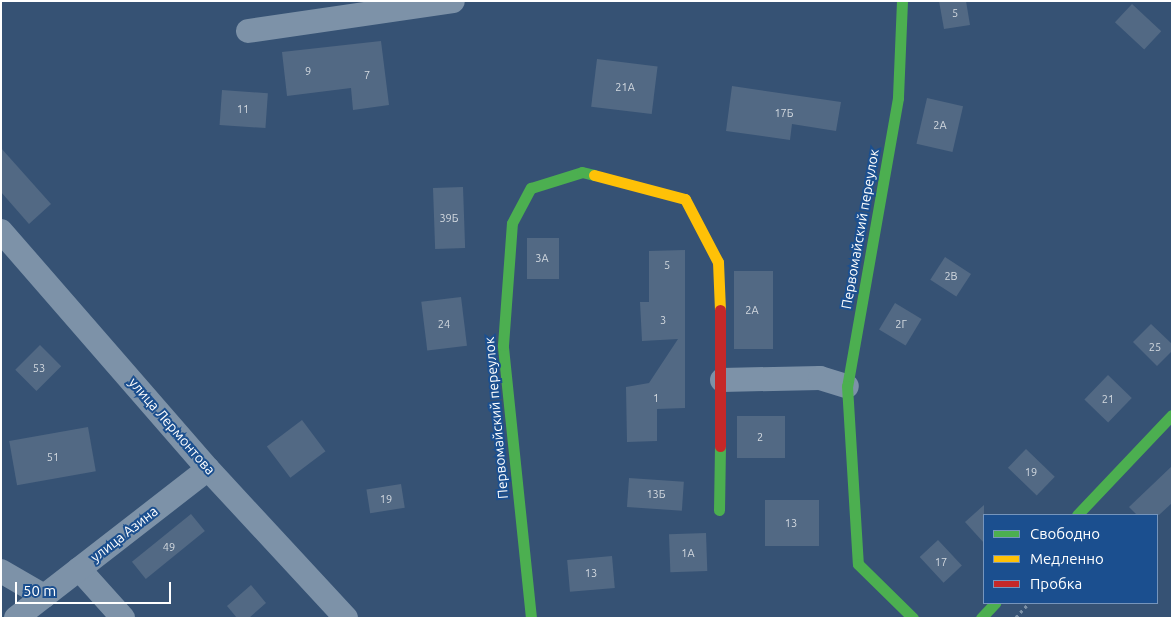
<!DOCTYPE html>
<meta charset="utf-8">
<style>
body{margin:0}
#map{position:relative;width:1173px;height:619px;overflow:hidden;background:#365274;font-family:Ubuntu,sans-serif}
div>[style]{position:absolute}
[style*='--x']{left:calc(var(--x)*1px);top:calc(var(--y)*1px);width:calc(var(--w)*1px);rotate:calc(var(--a)*1deg)}
.building>*{inset:0;background:#526984;transform-origin:0 0}
.path>*{height:3px;margin-top:-1.5px;transform-origin:0;background:repeating-linear-gradient(90deg,#7d92a8 0 2.5px,transparent 0 6.5px)}
.street>*{height:24px;margin:-12px;padding:0 12px;transform-origin:12px;border-radius:12px;background:#7d92a8}
.fast>*{height:11px;margin:-5.5px;padding:0 5.5px;transform-origin:5.5px;border-radius:5.5px;background:#4caf50}
.slow>*{height:11px;margin:-5.5px;padding:0 5.5px;transform-origin:5.5px;border-radius:5.5px;background:#ffc107}
.jam>*{height:11px;margin:-5.5px;padding:0 5.5px;transform-origin:5.5px;border-radius:5.5px;background:#c62828}
span{translate:-50% -50%;white-space:nowrap;text-align:center;line-height:1.15;-webkit-text-stroke:4px #1b4f8f;paint-order:stroke}
.number-label{font-size:11px;color:#d4dae0}
.number-label span{-webkit-text-stroke-width:0}
.street-label{font-size:14px;color:#fff}
.frame{position:absolute;inset:0;border:2px solid #fff;pointer-events:none}
.legend{position:absolute;left:983px;top:514px;width:175px;height:90px;box-sizing:border-box;background:#1b4f8f;border:1px solid #7695bc;margin:0;padding:6px 9px;list-style:none;font-size:15px;color:#fff}
.legend li{display:flex;align-items:center;gap:10px;height:25px}
.legend b{width:25px;border:1px solid #7695bc}
.scale{position:absolute;left:15px;top:582px;width:156px;height:22px;box-sizing:border-box;border:2px solid #fff;border-top:0;padding-left:6px;font-size:15px;line-height:18px;white-space:nowrap;color:#fff;-webkit-text-stroke:4px #1b4f8f;paint-order:stroke}
</style>
<div id="map">
<div class="building">
<i style="clip-path:polygon(939px 1px,966px 1px,970px 25px,944px 29px)"></i>
<i style="left:1132px;top:4px;width:40px;height:25px;rotate:43deg"></i>
<i style="clip-path:polygon(381px 41px,389px 105px,353px 110px,351px 88px,287px 96px,282px 52px)"></i>
<i style="left:597px;top:59px;width:61px;height:48px;rotate:7deg"></i>
<i style="clip-path:polygon(732px 86px,841px 102px,836px 131px,792px 124px,790px 140px,726px 131px)"></i>
<i style="left:222px;top:90px;width:46px;height:35px;rotate:4deg"></i>
<i style="left:927px;top:98px;width:37px;height:47px;rotate:13deg"></i>
<i style="clip-path:polygon(1px 148px,51px 204px,29px 224px,1px 192px)"></i>
<i style="left:463px;top:187px;width:61px;height:30px;rotate:88deg"></i>
<i style="left:527px;top:238px;width:32px;height:41px"></i>
<i style="clip-path:polygon(685px 250px,685px 408px,657px 409px,657px 441px,627px 442px,626px 387px,649px 383px,678px 339px,642px 341px,640px 302px,649px 302px,649px 251px)"></i>
<i style="left:945px;top:257px;width:31px;height:27px;rotate:33deg"></i>
<i style="left:734px;top:271px;width:39px;height:78px"></i>
<i style="left:461px;top:297px;width:49px;height:40px;rotate:83deg"></i>
<i style="left:895px;top:303px;width:31px;height:31px;rotate:31deg"></i>
<i style="clip-path:polygon(1151px 324px,1172px 344px,1172px 351px,1157px 366px,1133px 342px)"></i>
<i style="left:40px;top:345px;width:30px;height:35px;rotate:45deg"></i>
<i style="left:1108px;top:375px;width:33px;height:34px;rotate:44deg"></i>
<i style="left:737px;top:416px;width:48px;height:42px"></i>
<i style="left:302px;top:420px;width:39px;height:44px;rotate:53deg"></i>
<i style="left:88px;top:427px;width:45px;height:80px;rotate:80deg"></i>
<i style="left:1026px;top:449px;width:40px;height:26px;rotate:44deg"></i>
<i style="clip-path:polygon(1172px 466px,1172px 503px,1159px 515px,1137px 515px,1129px 507px)"></i>
<i style="left:629px;top:478px;width:55px;height:29px;rotate:4deg"></i>
<i style="left:401px;top:484px;width:24px;height:35px;rotate:81deg"></i>
<i style="left:765px;top:500px;width:54px;height:46px"></i>
<i style="clip-path:polygon(984px 505px,984px 543px,965px 522px)"></i>
<i style="left:191px;top:514px;width:22px;height:76px;rotate:51deg"></i>
<i style="left:706px;top:533px;width:38px;height:37px;rotate:88deg"></i>
<i style="left:938px;top:540px;width:35px;height:25px;rotate:47deg"></i>
<i style="left:612px;top:556px;width:32px;height:45px;rotate:85deg"></i>
<i style="clip-path:polygon(251px 585px,266px 603px,249px 618px,237px 618px,227px 606px)"></i>
</div>
<div class="path">
<i style="--x:1016;--y:617;--w:19;--a:-47"></i>
</div>
<div class="street">
<i style="--x:248;--y:31;--w:207;--a:-8.3"></i>
<i style="--x:1;--y:231;--w:315;--a:49"></i>
<i style="--x:208;--y:469;--w:203;--a:47.2"></i>
<i style="--x:722;--y:380;--w:98;--a:-1.2"></i>
<i style="--x:820;--y:378;--w:28;--a:17"></i>
<i style="--x:79;--y:569;--w:66;--a:48.1"></i>
<i style="--x:1;--y:571;--w:50;--a:30.2"></i>
<i style="--x:16;--y:618;--w:243;--a:-37.8"></i>
</div>
<div class="fast">
<i style="--x:902;--y:1;--w:97;--a:92.4"></i>
<i style="--x:898;--y:98;--w:292;--a:100"></i>
<i style="--x:847;--y:386;--w:178;--a:86.5"></i>
<i style="--x:858;--y:564;--w:77;--a:44.5"></i>
<i style="--x:719;--y:510;--w:64;--a:-89.1"></i>
<i style="--x:1077;--y:515;--w:138;--a:-46.5"></i>
<i style="--x:531;--y:618;--w:274;--a:-95.9"></i>
<i style="--x:503;--y:345;--w:122;--a:-85.8"></i>
<i style="--x:512;--y:223;--w:40;--a:-62"></i>
<i style="--x:531;--y:188;--w:53;--a:-17.4"></i>
<i style="--x:582;--y:172;--w:12;--a:14"></i>
<i style="--x:981;--y:618;--w:21;--a:-47"></i>
</div>
<div class="slow">
<i style="--x:594;--y:175;--w:94;--a:14.8"></i>
<i style="--x:685;--y:199;--w:71;--a:62.4"></i>
<i style="--x:718;--y:262;--w:48;--a:87.6"></i>
</div>
<div class="jam">
<i style="--x:720;--y:310;--w:136;--a:90"></i>
</div>
<div class="number-label">
<span style="left:955px;top:13px">5</span>
<span style="left:308px;top:71px">9</span>
<span style="left:367px;top:75px">7</span>
<span style="left:625px;top:87px">21А</span>
<span style="left:243px;top:109px">11</span>
<span style="left:784px;top:113px">17Б</span>
<span style="left:940px;top:125px">2А</span>
<span style="left:449px;top:218px">39Б</span>
<span style="left:542px;top:258px">3А</span>
<span style="left:667px;top:265px">5</span>
<span style="left:951px;top:276px">2В</span>
<span style="left:752px;top:310px">2А</span>
<span style="left:663px;top:320px">3</span>
<span style="left:444px;top:324px">24</span>
<span style="left:901px;top:324px">2Г</span>
<span style="left:1155px;top:347px">25</span>
<span style="left:39px;top:368px">53</span>
<span style="left:656px;top:398px">1</span>
<span style="left:1108px;top:399px">21</span>
<span style="left:760px;top:437px">2</span>
<span style="left:53px;top:457px">51</span>
<span style="left:1031px;top:472px">19</span>
<span style="left:656px;top:494px">13Б</span>
<span style="left:386px;top:499px">19</span>
<span style="left:791px;top:523px">13</span>
<span style="left:169px;top:547px">49</span>
<span style="left:688px;top:553px">1А</span>
<span style="left:941px;top:562px">17</span>
<span style="left:591px;top:573px">13</span>
</div>
<div class="street-label">
<span style="left:860px;top:229px;rotate:-80deg">Первомайский переулок</span>
<span style="left:496px;top:418px;rotate:-95deg">Первомайский переулок</span>
<span style="left:172px;top:426px;rotate:49deg">улица Лермонтова</span>
<span style="left:124px;top:534px;rotate:-38deg">улица Азина</span>
</div>
<div class="frame"></div>
<ul class="legend">
<li><b style="height:6px;background:#4caf50"></b>Свободно</li>
<li><b style="height:6px;background:#ffc107"></b>Медленно</li>
<li><b style="height:6px;background:#c62828"></b>Пробка</li>
</ul>
<div class="scale">50 m</div>
</div>
